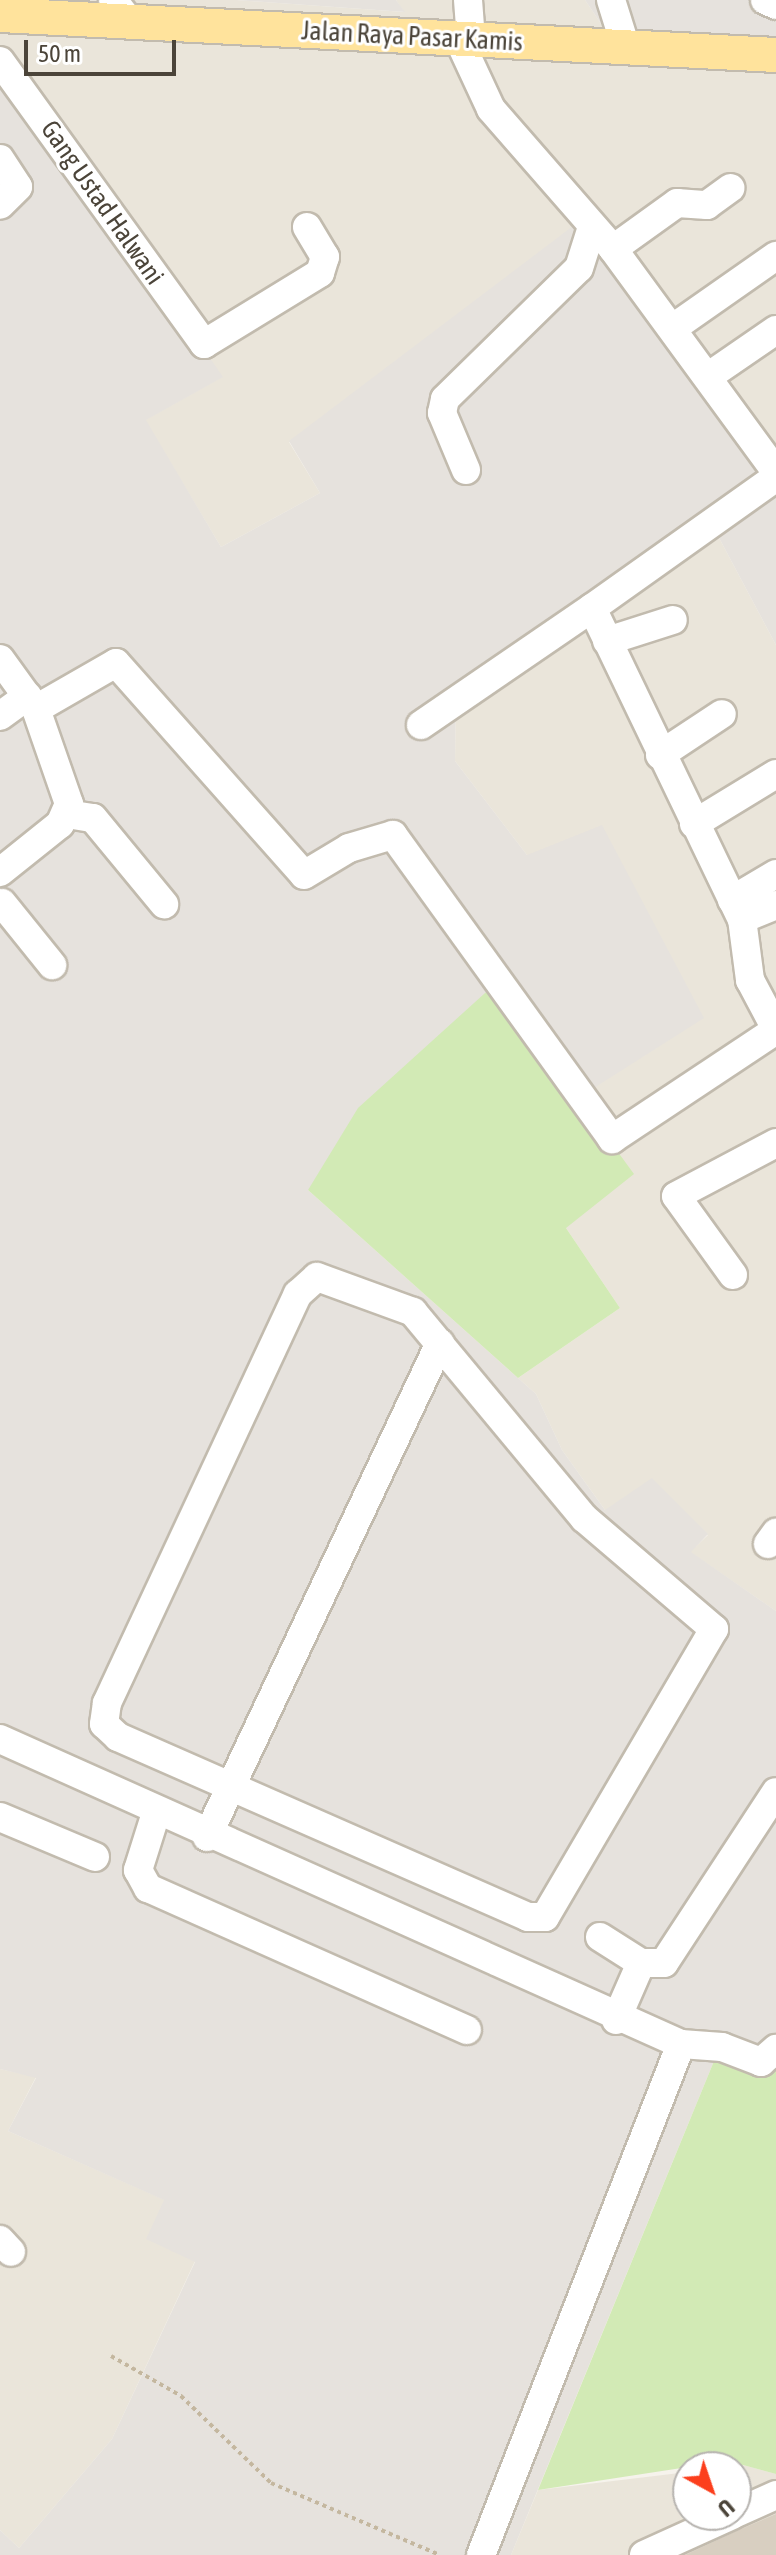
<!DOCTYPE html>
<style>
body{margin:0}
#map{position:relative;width:776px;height:2555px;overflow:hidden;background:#f6f3ec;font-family:"Asap Condensed",sans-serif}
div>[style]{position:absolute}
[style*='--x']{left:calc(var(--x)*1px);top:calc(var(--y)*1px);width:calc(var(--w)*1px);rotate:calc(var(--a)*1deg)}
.residential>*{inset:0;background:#eae5da}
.industrial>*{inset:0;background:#e6e2dd}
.green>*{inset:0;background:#d2eab5}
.building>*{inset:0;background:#d8cfc1}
.path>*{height:4px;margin-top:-2px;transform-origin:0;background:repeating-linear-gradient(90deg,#c4b79f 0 4px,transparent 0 8px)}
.roads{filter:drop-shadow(2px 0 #c2bbae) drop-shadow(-2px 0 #c2bbae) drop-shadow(0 2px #c2bbae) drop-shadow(0 -2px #c2bbae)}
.minor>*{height:28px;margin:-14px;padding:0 14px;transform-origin:14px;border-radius:14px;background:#fff}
.major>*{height:34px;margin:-17px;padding:0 17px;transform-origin:17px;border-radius:17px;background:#ffe39c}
span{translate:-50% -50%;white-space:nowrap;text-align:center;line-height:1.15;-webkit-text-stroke:6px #fff;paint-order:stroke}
.street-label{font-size:26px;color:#4b4439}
.north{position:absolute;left:672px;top:2451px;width:80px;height:80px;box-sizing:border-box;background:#fff;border:2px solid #b7b4b0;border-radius:50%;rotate:140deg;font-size:22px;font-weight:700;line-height:32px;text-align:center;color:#4b4439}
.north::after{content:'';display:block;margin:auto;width:28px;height:36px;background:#fc3f1d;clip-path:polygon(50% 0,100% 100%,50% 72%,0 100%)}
.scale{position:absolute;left:24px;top:40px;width:152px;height:36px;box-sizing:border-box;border:4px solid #4b4439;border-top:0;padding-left:10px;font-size:24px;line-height:28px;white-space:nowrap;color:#4b4439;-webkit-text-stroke:6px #fff;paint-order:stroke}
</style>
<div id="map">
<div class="residential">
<i style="clip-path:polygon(0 0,236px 0,404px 12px,396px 0,585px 0,608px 34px,776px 40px,776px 481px,289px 442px,320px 493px,221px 547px,145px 420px,222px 377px,0 52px)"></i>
<i style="clip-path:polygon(717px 534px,776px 645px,776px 1611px,690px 1552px,708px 1535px,605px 1510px,562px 1450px,536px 1394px,518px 1378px,620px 1308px,566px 1228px,575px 1100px,527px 855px,455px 761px,456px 694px)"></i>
<i style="clip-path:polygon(0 2069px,36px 2077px,8px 2131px,165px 2200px,195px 2261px,112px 2439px,19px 2548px,0 2530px)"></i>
<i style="clip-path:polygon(743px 2465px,776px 2474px,776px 2555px,511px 2555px,538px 2490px,688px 2472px,688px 2515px,736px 2515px,736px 2467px,730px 2467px)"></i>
</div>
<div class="industrial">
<i style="clip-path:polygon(236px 0,396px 0,405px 12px)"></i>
<i style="clip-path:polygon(585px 0,776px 0,776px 40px,608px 34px)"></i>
<i style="clip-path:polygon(0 52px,223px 377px,146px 420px,221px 547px,320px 493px,289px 441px,577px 223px,776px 481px,776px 645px,717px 534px,456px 694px,455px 761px,527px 855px,602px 825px,704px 1018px,575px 1100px,308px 1190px,536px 1394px,562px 1450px,605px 1510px,652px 1478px,708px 1534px,691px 1552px,776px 1611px,776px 2041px,762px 2065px,721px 2044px,511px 2555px,0 2555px,0 2530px,19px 2548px,112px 2439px,195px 2262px,146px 2239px,164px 2200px,8px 2131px,36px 2078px,0 2069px)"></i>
</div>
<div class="green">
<i style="clip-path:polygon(495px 984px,634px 1174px,566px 1228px,620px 1308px,518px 1378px,308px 1190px,358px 1108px)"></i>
<i style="clip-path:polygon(721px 2044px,776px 2071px,776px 2474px,743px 2465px,688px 2467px,538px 2490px)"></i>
</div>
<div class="building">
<i style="clip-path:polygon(776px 2514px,776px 2555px,685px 2555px,741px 2529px)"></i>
</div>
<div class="path">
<i style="--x:111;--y:2356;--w:81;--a:29.7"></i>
<i style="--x:181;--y:2396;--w:125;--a:44"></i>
<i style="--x:271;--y:2483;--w:184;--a:23.1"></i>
</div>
<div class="roads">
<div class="minor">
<i style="--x:113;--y:0;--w:24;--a:52"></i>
<i style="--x:468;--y:0;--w:40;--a:85.7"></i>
<i style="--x:611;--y:0;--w:50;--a:72.6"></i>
<i style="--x:765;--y:0;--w:12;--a:24"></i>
<i style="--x:459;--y:40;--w:76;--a:65.1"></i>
<i style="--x:491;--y:109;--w:186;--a:48.9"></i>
<i style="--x:613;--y:249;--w:276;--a:53.8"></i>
<i style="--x:0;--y:61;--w:349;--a:54.2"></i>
<i style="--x:204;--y:344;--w:136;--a:-31.5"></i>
<i style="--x:320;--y:273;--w:17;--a:-73"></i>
<i style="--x:325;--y:257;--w:35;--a:-121"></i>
<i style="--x:0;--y:159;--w:33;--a:57"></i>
<i style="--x:18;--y:187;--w:25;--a:135"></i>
<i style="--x:613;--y:249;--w:79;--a:-35.7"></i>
<i style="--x:677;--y:203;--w:30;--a:4"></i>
<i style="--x:707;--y:205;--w:29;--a:-36"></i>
<i style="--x:673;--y:328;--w:126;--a:-35"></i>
<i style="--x:709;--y:376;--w:81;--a:-34.5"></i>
<i style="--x:466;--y:470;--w:62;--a:-112.8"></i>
<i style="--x:442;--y:413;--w:14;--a:-78"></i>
<i style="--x:445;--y:399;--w:187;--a:-44.4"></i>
<i style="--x:579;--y:268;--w:43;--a:-72.4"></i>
<i style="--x:592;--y:608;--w:226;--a:-35.4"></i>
<i style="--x:607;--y:641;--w:69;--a:-17.7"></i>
<i style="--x:0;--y:659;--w:62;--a:54.2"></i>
<i style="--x:36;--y:709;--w:101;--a:70.8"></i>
<i style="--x:69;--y:804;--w:22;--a:114"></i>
<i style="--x:60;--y:824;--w:77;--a:141.3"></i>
<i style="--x:36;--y:709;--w:92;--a:-29.9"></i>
<i style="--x:116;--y:663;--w:283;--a:48.4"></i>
<i style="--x:304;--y:875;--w:52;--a:-31"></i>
<i style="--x:349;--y:848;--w:46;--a:-16.5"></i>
<i style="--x:393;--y:835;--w:375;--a:54.2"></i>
<i style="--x:612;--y:1139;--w:197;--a:-33.6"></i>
<i style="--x:0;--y:716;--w:34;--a:-36"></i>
<i style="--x:421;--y:725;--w:207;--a:-34.4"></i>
<i style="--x:592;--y:608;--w:345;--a:64.3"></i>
<i style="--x:742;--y:919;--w:62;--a:82.5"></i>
<i style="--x:750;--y:980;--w:55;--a:62"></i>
<i style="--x:660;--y:755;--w:74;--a:-33.5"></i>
<i style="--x:67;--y:814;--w:26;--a:9"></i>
<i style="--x:93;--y:818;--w:112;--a:50.5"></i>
<i style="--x:694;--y:824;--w:96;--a:-31.4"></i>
<i style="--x:732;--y:900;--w:51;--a:-30.6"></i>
<i style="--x:2;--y:903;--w:80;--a:51.1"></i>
<i style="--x:742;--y:919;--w:37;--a:-22"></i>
<i style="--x:733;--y:1275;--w:97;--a:-125.8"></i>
<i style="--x:676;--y:1196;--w:113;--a:-27.9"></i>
<i style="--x:317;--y:1277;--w:102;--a:20"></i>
<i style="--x:413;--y:1312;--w:268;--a:50.3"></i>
<i style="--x:584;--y:1518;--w:171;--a:40.5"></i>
<i style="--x:714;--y:1629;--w:334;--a:120.4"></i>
<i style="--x:545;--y:1917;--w:17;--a:180"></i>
<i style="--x:528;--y:1917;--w:448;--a:-156.3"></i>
<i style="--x:118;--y:1737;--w:19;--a:-137"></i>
<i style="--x:104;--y:1724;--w:21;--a:-82"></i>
<i style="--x:107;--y:1703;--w:451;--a:-65"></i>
<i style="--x:298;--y:1294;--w:25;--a:-42"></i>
<i style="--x:768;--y:1544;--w:14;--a:-54"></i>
<i style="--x:0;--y:1739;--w:746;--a:24.13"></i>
<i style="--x:681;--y:2044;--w:549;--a:111.37"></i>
<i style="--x:156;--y:1813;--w:60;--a:107.5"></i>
<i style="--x:138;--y:1870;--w:21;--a:61"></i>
<i style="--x:148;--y:1888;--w:349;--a:24"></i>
<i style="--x:0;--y:1817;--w:103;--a:22.8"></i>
<i style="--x:207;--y:1837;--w:546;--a:-64.75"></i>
<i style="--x:600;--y:1937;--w:49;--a:32.4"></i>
<i style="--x:641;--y:1963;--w:23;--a:0"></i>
<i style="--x:664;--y:1963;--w:204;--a:-56.8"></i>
<i style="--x:616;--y:2020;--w:62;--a:-66.3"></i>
<i style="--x:681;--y:2044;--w:41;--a:4.2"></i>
<i style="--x:722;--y:2047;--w:42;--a:21"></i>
<i style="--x:761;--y:2062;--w:20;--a:-41"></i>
<i style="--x:0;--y:2240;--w:16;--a:47"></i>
<i style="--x:736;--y:2513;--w:44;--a:-24.2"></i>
<i style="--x:644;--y:2555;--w:97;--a:-24.4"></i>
</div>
<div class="major">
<i style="--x:0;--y:15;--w:777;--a:2.95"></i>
</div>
</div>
<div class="street-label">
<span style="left:412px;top:37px;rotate:3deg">Jalan Raya Pasar Kamis</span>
<span style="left:102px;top:203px;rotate:55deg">Gang Ustad Halwani</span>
</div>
<div class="north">U</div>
<div class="scale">50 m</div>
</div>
